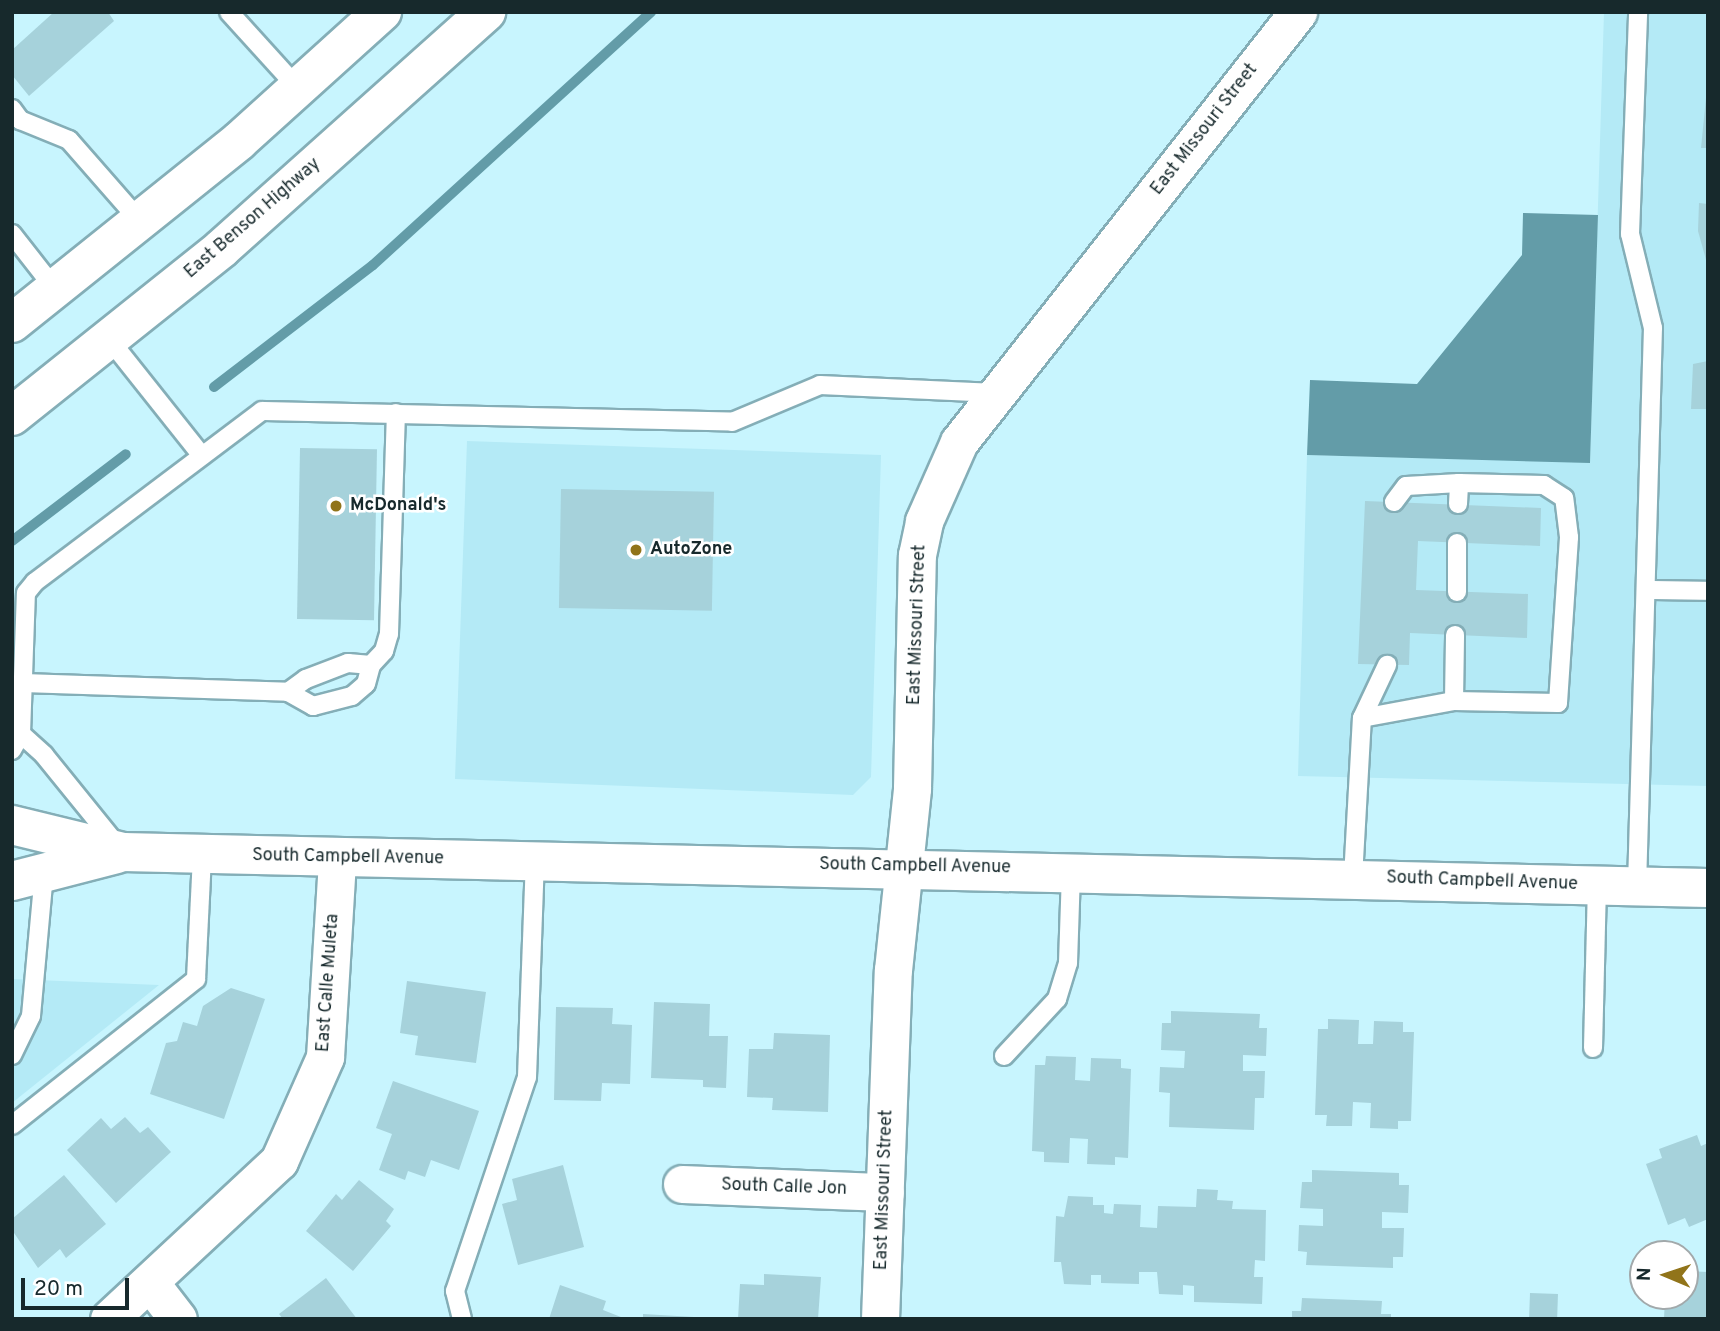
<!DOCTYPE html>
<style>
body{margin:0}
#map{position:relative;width:1720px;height:1331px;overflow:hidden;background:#c8f5fe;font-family:Overpass,sans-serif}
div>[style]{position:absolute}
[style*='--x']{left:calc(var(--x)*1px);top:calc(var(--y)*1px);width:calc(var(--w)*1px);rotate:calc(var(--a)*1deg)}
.built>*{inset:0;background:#b4eaf6}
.water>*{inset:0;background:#639ca8}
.stream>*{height:10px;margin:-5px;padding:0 5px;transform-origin:5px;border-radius:5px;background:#639ca8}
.building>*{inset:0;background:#a6d2db;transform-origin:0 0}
.roads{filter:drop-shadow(2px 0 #84aeb7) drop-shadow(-2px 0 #84aeb7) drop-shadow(0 2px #84aeb7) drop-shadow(0 -2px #84aeb7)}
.lane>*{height:18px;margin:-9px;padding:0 9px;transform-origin:9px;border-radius:9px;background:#fff}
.street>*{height:37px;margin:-18.5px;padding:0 18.5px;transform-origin:18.5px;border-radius:18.5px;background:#fff}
.secondary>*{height:38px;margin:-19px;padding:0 19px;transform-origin:19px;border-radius:19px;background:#fff}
.primary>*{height:38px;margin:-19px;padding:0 19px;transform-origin:19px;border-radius:19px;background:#fff}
.dots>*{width:19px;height:19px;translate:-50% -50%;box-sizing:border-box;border:4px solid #fff;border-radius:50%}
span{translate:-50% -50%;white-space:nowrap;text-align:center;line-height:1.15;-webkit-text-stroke:5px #fff;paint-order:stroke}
.street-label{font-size:18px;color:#17292c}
.poi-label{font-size:18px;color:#17292c;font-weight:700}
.left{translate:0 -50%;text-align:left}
.frame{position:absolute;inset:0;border:14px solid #17292c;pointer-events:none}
.north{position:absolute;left:1629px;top:1240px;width:70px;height:70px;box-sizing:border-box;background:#fff;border:2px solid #a2a9ab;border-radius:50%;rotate:272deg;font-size:19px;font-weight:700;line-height:28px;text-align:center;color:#17292c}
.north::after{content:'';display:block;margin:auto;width:24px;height:32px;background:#91741a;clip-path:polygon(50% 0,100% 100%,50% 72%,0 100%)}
.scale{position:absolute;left:21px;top:1278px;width:108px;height:32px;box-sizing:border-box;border:4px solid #17292c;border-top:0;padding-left:9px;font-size:21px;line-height:24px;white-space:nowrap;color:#17292c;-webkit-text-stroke:5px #fff;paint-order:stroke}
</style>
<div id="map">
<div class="built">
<i style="clip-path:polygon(1604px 12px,1708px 12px,1708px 786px,1298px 776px,1307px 455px,1590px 462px)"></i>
<i style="clip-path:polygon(467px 441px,881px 455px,871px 777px,853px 795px,455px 779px)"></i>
<i style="clip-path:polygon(12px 979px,159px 985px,12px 1103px)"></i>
</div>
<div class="water">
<i style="clip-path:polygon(1523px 213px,1598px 215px,1590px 463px,1307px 455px,1310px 380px,1417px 384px,1522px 255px)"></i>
</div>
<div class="stream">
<i style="--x:214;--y:387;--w:200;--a:-37.5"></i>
<i style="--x:373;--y:265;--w:376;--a:-42.3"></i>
<i style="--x:12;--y:541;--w:143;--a:-37.3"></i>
</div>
<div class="building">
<i style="clip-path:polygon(54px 12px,108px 12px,114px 21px,29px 96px,12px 75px,12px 50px)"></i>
<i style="clip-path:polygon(1707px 88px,1708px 88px,1708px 148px,1701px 148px)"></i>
<i style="clip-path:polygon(1699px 203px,1708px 204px,1708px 267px,1698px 231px)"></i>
<i style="clip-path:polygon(1708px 361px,1708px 409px,1691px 409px,1693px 364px)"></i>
<i style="left:300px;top:448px;width:77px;height:171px;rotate:1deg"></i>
<i style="left:561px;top:489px;width:153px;height:119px;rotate:1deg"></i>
<i style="clip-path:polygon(1365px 501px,1541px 508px,1540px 546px,1418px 541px,1416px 590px,1528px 594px,1527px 638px,1410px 633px,1409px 665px,1358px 664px)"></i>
<i style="clip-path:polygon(407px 981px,486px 992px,476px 1063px,415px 1055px,418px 1036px,400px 1033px)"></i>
<i style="clip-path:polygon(231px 988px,265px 999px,224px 1119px,150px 1094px,166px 1043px,177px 1041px,183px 1022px,197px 1026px,203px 1006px)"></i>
<i style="clip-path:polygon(654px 1002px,710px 1004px,709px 1036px,728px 1036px,726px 1088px,703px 1087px,703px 1080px,651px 1078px)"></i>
<i style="clip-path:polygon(556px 1007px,613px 1008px,612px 1024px,632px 1025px,630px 1084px,602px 1083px,601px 1101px,554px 1100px)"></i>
<i style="clip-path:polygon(1171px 1011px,1260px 1014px,1259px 1028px,1267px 1028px,1266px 1056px,1243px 1055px,1243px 1071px,1265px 1071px,1264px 1098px,1255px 1098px,1254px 1130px,1169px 1127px,1170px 1093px,1159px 1092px,1160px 1067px,1184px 1068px,1185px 1051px,1161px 1050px,1162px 1023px,1171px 1023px)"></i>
<i style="clip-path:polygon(1328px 1019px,1359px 1020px,1358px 1044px,1373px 1044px,1374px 1021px,1403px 1022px,1403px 1032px,1414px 1032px,1411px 1121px,1398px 1121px,1398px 1129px,1370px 1128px,1371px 1103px,1353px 1102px,1352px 1126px,1326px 1126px,1327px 1115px,1315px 1115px,1318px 1029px,1328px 1029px)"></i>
<i style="clip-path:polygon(774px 1033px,830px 1035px,828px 1112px,772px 1110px,773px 1098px,747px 1097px,749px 1049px,773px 1049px)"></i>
<i style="clip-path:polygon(1046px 1056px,1076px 1057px,1075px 1080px,1090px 1081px,1091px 1058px,1121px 1059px,1121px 1068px,1131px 1069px,1128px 1158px,1115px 1157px,1115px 1165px,1087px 1164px,1088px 1139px,1070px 1138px,1069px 1163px,1044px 1162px,1044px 1152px,1032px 1151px,1035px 1065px,1045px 1065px)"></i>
<i style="clip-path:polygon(393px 1081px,479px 1111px,459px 1170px,431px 1160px,425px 1177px,408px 1171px,405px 1180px,379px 1170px,392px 1134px,376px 1128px)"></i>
<i style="clip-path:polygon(125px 1117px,140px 1133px,148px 1127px,171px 1152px,116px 1203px,67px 1150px,101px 1118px,111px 1129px)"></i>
<i style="clip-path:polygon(1697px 1135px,1701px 1146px,1708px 1143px,1708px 1219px,1689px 1227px,1685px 1218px,1668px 1225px,1646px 1164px,1662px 1158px,1659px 1149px)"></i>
<i style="clip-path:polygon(563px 1165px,584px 1247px,518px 1265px,502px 1204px,517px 1200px,512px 1179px)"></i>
<i style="clip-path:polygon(1312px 1170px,1399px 1173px,1399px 1185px,1409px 1185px,1408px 1213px,1382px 1212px,1382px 1228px,1404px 1228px,1403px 1257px,1393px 1257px,1393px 1268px,1306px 1265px,1307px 1252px,1298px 1251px,1299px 1225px,1323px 1226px,1323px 1209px,1300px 1208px,1302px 1182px,1312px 1182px)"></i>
<i style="clip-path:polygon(64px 1175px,106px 1224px,66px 1258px,60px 1249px,38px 1268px,12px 1230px,12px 1219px)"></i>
<i style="clip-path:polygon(359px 1180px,394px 1209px,386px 1221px,391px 1226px,353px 1271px,306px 1231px,336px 1194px,342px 1200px)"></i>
<i style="clip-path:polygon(1197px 1189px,1218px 1190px,1217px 1200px,1233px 1201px,1232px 1209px,1266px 1210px,1265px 1261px,1255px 1260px,1254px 1277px,1263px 1277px,1262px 1304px,1194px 1302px,1194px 1286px,1183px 1285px,1183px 1295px,1159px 1294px,1157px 1272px,1139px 1272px,1139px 1284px,1101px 1283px,1101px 1275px,1091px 1275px,1091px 1285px,1064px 1284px,1061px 1262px,1054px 1262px,1056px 1216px,1064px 1217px,1068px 1196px,1093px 1197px,1093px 1205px,1104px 1205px,1104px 1213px,1113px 1214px,1114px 1204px,1141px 1205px,1140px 1227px,1157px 1228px,1158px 1206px,1196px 1207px)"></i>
<i style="clip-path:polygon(1685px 1271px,1708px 1272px,1708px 1319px,1664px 1319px,1665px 1296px,1685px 1296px)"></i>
<i style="clip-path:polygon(764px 1274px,821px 1277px,818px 1319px,738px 1319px,740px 1284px,764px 1285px)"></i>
<i style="clip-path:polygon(326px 1278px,357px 1319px,283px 1319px,279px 1314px)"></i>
<i style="clip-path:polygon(560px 1285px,606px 1301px,603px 1310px,626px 1319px,549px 1319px)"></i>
<i style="left:1530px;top:1293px;width:28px;height:26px;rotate:2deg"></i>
<i style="clip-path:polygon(1302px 1298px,1382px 1301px,1381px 1314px,1391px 1314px,1391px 1319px,1292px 1319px,1292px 1311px,1301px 1311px)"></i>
<i style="clip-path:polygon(643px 1314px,694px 1317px,694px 1319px,643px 1319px)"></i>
</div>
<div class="roads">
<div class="lane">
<i style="--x:229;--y:12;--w:103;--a:47.8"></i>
<i style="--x:12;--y:109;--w:14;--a:54"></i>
<i style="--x:20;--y:120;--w:53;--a:22.2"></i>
<i style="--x:69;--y:140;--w:108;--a:48.8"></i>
<i style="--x:12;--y:234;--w:70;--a:52"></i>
<i style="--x:109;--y:339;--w:149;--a:51.5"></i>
<i style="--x:1458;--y:504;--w:21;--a:-87"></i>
<i style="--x:1457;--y:543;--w:49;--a:90"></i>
<i style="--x:1646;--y:590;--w:62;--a:0.9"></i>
<i style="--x:23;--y:683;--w:265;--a:1.9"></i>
<i style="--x:288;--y:692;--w:29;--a:29"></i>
<i style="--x:313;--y:706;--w:40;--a:-14.4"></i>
<i style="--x:352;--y:696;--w:18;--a:-41"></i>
<i style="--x:366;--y:684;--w:20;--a:-75"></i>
<i style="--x:371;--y:665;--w:19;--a:-47"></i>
<i style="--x:384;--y:651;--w:18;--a:-74"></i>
<i style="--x:389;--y:634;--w:221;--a:-88.2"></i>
<i style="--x:288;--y:692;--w:22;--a:-36"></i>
<i style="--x:306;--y:679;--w:45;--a:-20.9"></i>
<i style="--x:348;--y:663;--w:23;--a:5"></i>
<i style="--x:1454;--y:701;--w:66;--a:-89.1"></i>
<i style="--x:1362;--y:718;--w:94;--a:-10.5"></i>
<i style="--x:1454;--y:701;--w:104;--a:1.1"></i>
<i style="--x:1558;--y:703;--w:166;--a:-86.2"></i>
<i style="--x:1569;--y:537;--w:39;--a:-97"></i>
<i style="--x:1564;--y:498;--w:24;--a:-147"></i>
<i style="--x:1544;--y:485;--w:85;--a:-178.7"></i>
<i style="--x:1459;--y:483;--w:53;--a:176.8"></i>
<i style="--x:1406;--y:486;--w:20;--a:127"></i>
<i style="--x:21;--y:734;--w:31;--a:42"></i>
<i style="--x:44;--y:755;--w:116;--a:51"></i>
<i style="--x:12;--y:750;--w:18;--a:-61"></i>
<i style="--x:21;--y:734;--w:141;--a:-88"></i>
<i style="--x:26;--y:593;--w:14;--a:-51"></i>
<i style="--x:35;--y:582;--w:284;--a:-37"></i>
<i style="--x:262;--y:411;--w:470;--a:1.3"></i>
<i style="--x:732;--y:422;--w:95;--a:-22.8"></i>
<i style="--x:820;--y:385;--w:176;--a:2.6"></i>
<i style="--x:1353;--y:878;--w:160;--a:-86.8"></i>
<i style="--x:1362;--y:718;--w:59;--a:-64.7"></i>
<i style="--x:1637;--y:886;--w:558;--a:-88.36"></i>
<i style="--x:1653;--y:328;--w:97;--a:-103.7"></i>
<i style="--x:1630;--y:234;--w:222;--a:-87.9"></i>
<i style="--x:1593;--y:1048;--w:163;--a:-88.6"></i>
<i style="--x:12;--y:1055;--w:43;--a:-64"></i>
<i style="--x:31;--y:1016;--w:144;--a:-84.8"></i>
<i style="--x:1004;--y:1056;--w:78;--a:-47.1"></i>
<i style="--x:1057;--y:999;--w:38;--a:-73"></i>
<i style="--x:1068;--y:963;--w:92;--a:-88.1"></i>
<i style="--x:12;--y:1125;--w:235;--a:-38.4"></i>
<i style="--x:196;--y:979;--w:124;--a:-87.2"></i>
<i style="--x:462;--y:1319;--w:29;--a:-104"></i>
<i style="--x:455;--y:1291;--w:226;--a:-71.4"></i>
<i style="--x:527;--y:1077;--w:216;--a:-87.9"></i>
</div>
<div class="street">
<i style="--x:682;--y:1184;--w:203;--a:2.3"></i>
<i style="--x:151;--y:1284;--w:44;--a:52.4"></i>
<i style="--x:109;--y:1319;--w:232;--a:-42.9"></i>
<i style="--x:279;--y:1161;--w:114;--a:-66.1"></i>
<i style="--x:325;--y:1057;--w:199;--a:-86.5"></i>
<i style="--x:880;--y:1319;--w:349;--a:-87.9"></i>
<i style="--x:893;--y:970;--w:183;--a:-84"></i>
<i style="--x:912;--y:788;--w:233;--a:-88.8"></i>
<i style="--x:917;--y:555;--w:35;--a:-78"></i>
<i style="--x:924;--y:521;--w:86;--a:-66.1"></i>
<i style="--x:959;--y:442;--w:548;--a:-51.75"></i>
</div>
<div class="secondary">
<i style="--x:12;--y:323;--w:291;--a:-38.7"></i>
<i style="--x:239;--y:141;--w:193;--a:-42.1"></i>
<i style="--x:12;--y:416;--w:268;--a:-38.6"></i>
<i style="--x:221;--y:249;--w:356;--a:-41.8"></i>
</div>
<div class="primary">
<i style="--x:12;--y:825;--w:114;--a:13.7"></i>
<i style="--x:123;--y:852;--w:1585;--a:1.3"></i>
<i style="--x:12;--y:881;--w:108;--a:-14.4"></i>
</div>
</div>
<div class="dots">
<i style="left:336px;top:506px;background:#91741a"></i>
<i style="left:636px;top:550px;background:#91741a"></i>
</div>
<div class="street-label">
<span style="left:1205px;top:130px;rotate:-52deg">East Missouri Street</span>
<span style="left:253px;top:219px;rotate:-41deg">East Benson Highway</span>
<span style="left:918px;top:625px;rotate:-88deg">East Missouri Street</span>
<span style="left:348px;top:858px;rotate:1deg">South Campbell Avenue</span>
<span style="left:915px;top:867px;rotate:1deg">South Campbell Avenue</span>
<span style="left:1482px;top:882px;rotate:2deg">South Campbell Avenue</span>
<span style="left:329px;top:983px;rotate:-86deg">East Calle Muleta</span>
<span style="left:784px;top:1188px;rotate:2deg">South Calle Jon</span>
<span style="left:885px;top:1190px;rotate:-88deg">East Missouri Street</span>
</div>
<div class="poi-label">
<span class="left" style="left:350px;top:506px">McDonald's</span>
<span class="left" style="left:650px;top:550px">AutoZone</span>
</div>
<div class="frame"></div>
<div class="north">N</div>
<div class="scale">20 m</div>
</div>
